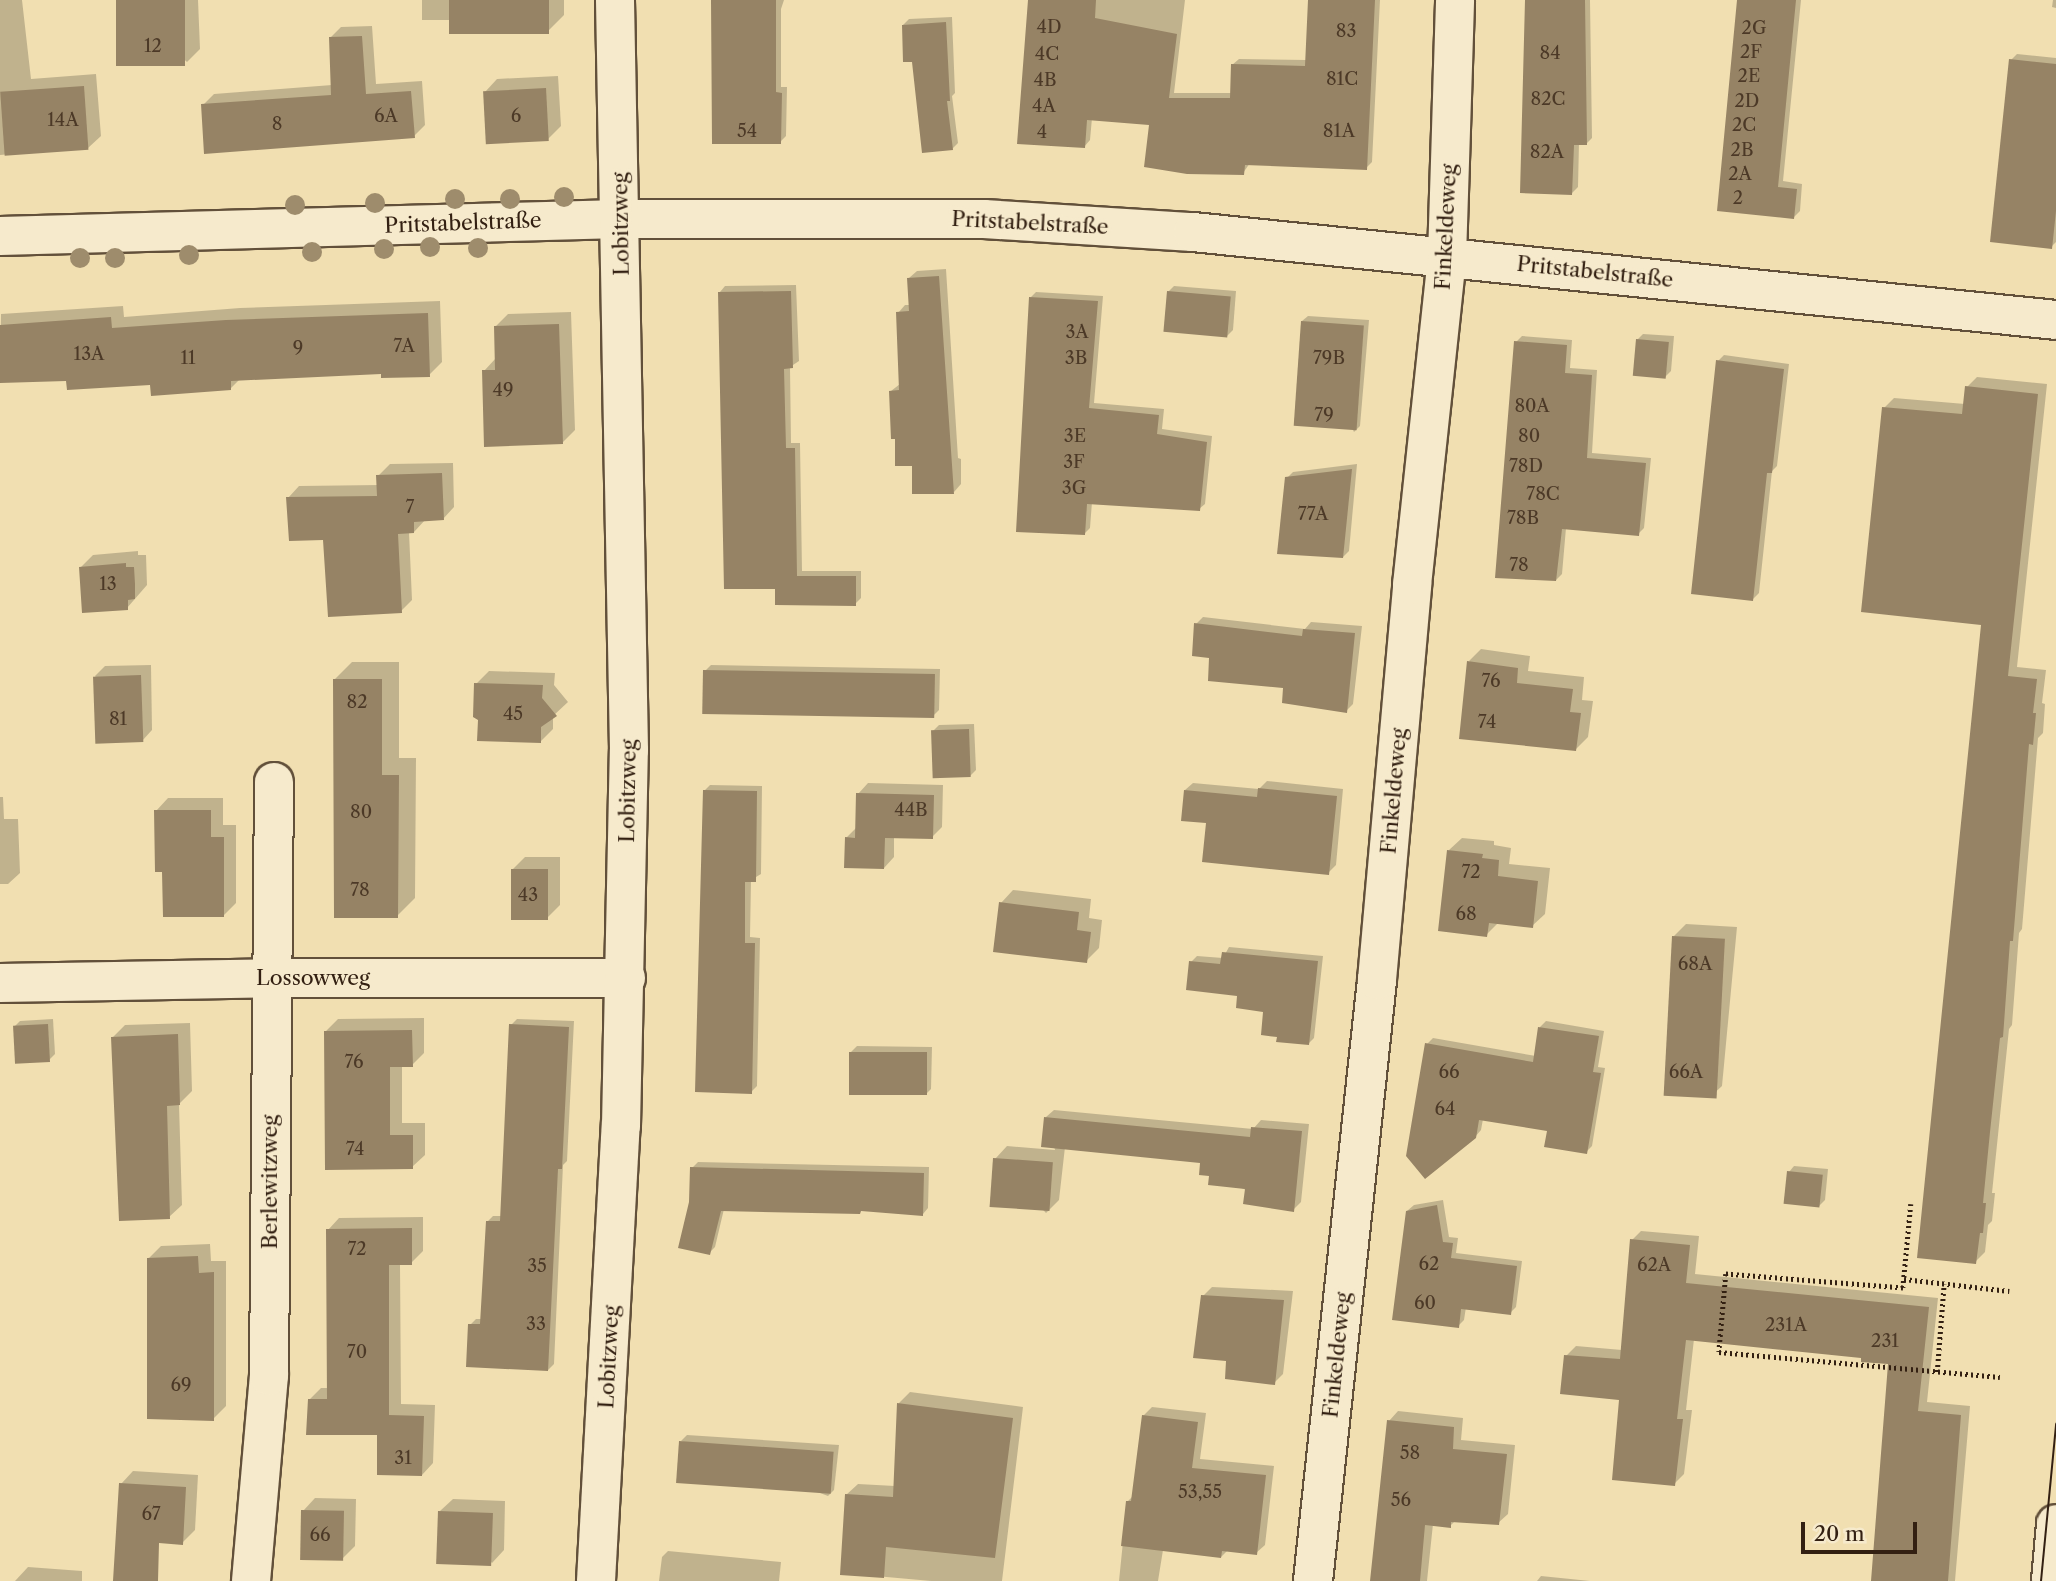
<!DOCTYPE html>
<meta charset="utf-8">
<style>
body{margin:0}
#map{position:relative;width:2056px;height:1581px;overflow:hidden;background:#f1dfb1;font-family:"Libre Caslon Text",serif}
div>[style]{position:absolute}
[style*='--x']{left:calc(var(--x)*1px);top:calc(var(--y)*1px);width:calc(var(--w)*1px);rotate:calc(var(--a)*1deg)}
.shadow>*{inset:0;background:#0003}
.building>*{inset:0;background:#968365;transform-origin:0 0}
.path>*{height:4.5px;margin-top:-2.25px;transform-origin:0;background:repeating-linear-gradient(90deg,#332012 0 2px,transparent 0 5.5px)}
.roads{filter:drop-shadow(2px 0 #62503a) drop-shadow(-2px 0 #62503a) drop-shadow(0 2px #62503a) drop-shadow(0 -2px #62503a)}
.street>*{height:38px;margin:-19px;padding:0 19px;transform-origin:19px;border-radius:19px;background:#f6eacc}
.tram>*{height:2px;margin:-1px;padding:0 1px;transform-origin:1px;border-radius:1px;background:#332012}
.trees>*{width:20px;height:20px;margin:-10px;border-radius:50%;background:#9e8c6c}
span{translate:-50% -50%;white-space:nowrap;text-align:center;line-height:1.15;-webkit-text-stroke:7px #f6eacc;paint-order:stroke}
.number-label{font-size:18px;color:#4c3927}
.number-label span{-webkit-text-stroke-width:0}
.street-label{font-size:21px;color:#332012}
.scale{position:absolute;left:1801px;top:1522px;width:116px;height:32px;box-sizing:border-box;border:4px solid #332012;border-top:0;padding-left:9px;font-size:21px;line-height:24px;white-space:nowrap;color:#332012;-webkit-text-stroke:5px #f6eacc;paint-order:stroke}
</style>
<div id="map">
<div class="shadow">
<i style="clip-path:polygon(0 0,22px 0,31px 79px,96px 74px,101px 136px,88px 148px,0 155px)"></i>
<i style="clip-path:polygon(118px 0,198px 0,200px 49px,187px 62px)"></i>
<i style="clip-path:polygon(422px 0,564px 0,564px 15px,549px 30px,451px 20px,422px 20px)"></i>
<i style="clip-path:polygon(713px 0,784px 0,781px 9px,781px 87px,787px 87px,786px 136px,780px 142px)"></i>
<i style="clip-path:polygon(1029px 0,1185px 0,1174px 93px,1232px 93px,1232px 65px,1239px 59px,1307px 60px,1310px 0,1380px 0,1372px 162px,1366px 168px,1250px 163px,1243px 173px,1151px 124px,1092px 118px,1090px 140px,1084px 147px)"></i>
<i style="clip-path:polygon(1527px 0,1590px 0,1592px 138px,1586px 144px,1579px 143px,1578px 187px,1572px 193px)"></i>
<i style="clip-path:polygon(1739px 0,1801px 0,1783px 181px,1802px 184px,1800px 211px,1794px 217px,1719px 210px)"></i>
<i style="clip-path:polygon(2053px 0,2056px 0,2056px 8px,2052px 7px)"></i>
<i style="clip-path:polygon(952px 17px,955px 93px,952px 96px,958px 143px,952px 149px,913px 60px,903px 25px,909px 19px)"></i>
<i style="clip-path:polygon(372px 26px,376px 84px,422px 81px,425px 125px,414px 136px,203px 105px,214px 94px,332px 85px,330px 38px,341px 27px)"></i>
<i style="clip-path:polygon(2017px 54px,2056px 58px,2056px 242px,2051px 247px,2011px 60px)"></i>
<i style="clip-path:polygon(558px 76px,561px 126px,548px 139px,485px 92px,497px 79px)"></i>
<i style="clip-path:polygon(946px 269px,958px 458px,961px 459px,961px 484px,954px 492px,913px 464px,897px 464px,891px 391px,900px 384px,898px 313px,905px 305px,910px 305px,909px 278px,917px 271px)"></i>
<i style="clip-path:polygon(796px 285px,799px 361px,790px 367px,791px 443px,800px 443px,802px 571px,861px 571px,861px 598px,855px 604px,777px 587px,720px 292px,725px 286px)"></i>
<i style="clip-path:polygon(1174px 286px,1236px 291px,1233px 330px,1227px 336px,1168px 292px)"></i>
<i style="clip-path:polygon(1036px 292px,1103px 296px,1094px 403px,1164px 409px,1162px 429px,1212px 436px,1205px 504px,1199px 509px,1092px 502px,1090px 528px,1084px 534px,1031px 297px)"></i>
<i style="clip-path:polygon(440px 301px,442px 362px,429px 375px,383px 372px,240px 379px,230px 389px,68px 379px,0 381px,1px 314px,123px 306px,124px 317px,240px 308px)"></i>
<i style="clip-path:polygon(571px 312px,575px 430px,562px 443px,484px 371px,496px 358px,495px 327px,508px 314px)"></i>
<i style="clip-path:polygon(1308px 316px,1369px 320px,1360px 426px,1354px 432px,1302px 321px)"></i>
<i style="clip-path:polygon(1643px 334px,1674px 336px,1671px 371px,1665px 377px,1637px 340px)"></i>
<i style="clip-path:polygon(1522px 336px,1572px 340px,1570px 368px,1597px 370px,1592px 453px,1651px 458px,1644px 528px,1638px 534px,1566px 528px,1562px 574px,1556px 580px,1516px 342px)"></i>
<i style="clip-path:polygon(1724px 355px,1789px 364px,1777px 466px,1772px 471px,1759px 593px,1753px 599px,1718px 361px)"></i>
<i style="clip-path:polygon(1977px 377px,2047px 384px,2017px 667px,2046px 670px,2042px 703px,2045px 704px,2043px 733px,2038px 738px,2022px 929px,2019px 933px,2012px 1025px,2009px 1029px,1992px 1193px,1995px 1193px,1992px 1221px,1988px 1225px,1985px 1252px,1975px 1262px,1983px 623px,1884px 408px,1894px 398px,1965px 404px,1967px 387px)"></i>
<i style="clip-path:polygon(453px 463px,454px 507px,443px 519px,426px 519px,414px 532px,409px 532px,412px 600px,401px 611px,288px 498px,299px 486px,379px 485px,378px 476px,390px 464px)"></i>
<i style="clip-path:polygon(1357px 464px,1349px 551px,1343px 557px,1287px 478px,1293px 472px)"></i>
<i style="clip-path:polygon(138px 551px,138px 555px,146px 555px,147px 585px,127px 608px,81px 567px,93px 555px)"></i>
<i style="clip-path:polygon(1203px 617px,1305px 629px,1311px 622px,1362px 626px,1353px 704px,1346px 711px,1211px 656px,1196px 624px)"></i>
<i style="clip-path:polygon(1481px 649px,1530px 656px,1528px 671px,1584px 677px,1582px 700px,1593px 701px,1588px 737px,1576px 749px,1469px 661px)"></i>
<i style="clip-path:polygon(352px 662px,399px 662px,399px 758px,416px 758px,415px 898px,397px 916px,334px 680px)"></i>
<i style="clip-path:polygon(151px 665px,152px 730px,142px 741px,95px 676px,105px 666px)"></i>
<i style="clip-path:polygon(711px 665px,940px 669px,939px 710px,933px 716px,705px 671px)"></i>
<i style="clip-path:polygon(489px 671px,555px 673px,554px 685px,568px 702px,553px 716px,553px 729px,540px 742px,480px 719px,476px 684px)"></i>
<i style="clip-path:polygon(974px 724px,976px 770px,970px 776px,933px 731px,939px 725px)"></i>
<i style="clip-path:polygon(1267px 781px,1343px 789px,1336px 865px,1328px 873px,1208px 821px,1185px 790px,1193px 783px,1259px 789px)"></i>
<i style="clip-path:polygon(868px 783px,943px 785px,942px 827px,932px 837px,894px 836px,894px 857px,884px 868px,846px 838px,857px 827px,858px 794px)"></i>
<i style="clip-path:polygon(710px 785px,762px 786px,761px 874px,751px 880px,750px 937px,760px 938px,757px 1086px,751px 1092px,704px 791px)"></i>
<i style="clip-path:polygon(0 797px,3px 797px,4px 819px,18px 819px,20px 873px,8px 884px,0 884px)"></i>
<i style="clip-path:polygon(168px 798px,223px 798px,223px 825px,236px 825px,236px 903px,224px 915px,164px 870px,156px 811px)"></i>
<i style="clip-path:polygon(1462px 838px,1494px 841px,1494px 845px,1511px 848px,1509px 864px,1550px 868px,1545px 914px,1532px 926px,1499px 922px,1486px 935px,1449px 850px)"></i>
<i style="clip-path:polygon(525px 857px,560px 857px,560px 905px,547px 918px,512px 870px)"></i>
<i style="clip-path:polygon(1013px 890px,1091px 899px,1089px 918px,1102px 920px,1099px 948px,1086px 961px,1001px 903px)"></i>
<i style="clip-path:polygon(1686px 924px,1737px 927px,1722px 1086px,1709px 1098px,1674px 936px)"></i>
<i style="clip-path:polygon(1229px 947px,1323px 956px,1314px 1038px,1308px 1044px,1279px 1035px,1265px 1010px,1191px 962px,1197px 956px,1223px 958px)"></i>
<i style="clip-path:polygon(424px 1018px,424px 1053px,412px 1065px,402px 1065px,402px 1123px,425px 1123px,425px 1155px,412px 1167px,327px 1168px,326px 1031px,338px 1019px)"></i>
<i style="clip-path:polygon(53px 1019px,55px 1054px,49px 1060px,14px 1027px,20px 1021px)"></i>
<i style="clip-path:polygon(517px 1019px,574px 1021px,567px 1161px,563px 1165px,554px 1364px,548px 1370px,470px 1325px,476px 1319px,482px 1319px,487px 1222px,493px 1216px,502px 1216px,511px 1025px)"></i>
<i style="clip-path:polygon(1546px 1021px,1604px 1031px,1598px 1067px,1605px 1068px,1592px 1146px,1586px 1152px,1549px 1130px,1483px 1119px,1481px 1130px,1475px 1137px,1427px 1044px,1433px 1038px,1536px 1056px,1540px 1027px)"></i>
<i style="clip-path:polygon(190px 1023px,192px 1091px,179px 1104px,182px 1205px,169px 1217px,113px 1037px,125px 1025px)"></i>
<i style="clip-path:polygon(857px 1046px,932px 1047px,931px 1089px,925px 1095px,851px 1052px)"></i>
<i style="clip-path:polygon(1054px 1110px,1253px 1129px,1261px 1120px,1309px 1124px,1301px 1202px,1293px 1210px,1211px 1175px,1202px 1161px,1065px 1147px,1059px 1200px,1046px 1213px,995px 1159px,1007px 1146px,1055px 1150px,1046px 1117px)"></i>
<i style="clip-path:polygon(698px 1162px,929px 1167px,928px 1208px,923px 1214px,862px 1209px,724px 1209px,715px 1247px,709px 1253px,690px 1203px,692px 1168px)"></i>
<i style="clip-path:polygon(1794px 1166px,1828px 1169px,1825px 1200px,1819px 1206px,1789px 1172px)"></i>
<i style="clip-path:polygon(1443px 1200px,1449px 1237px,1458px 1238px,1456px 1253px,1522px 1261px,1516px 1307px,1510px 1313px,1466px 1307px,1464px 1320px,1458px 1326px,1407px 1211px,1414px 1205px)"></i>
<i style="clip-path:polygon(423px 1217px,423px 1251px,411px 1263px,400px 1263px,401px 1404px,435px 1405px,433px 1463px,422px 1475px,379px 1433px,309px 1400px,321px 1388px,329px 1388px,328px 1230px,339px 1218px)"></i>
<i style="clip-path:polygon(1641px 1231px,1699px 1236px,1695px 1274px,1938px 1298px,1927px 1402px,1970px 1406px,1955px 1581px,1872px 1581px,1890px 1363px,1863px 1357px,1694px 1339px,1686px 1410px,1692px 1410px,1684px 1474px,1674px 1484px,1621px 1398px,1566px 1356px,1576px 1346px,1622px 1350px,1632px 1240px)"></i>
<i style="clip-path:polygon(210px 1244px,211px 1261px,226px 1261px,226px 1406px,213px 1419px,148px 1259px,161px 1246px)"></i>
<i style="clip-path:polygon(1212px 1287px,1293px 1291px,1283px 1374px,1274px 1383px,1203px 1296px)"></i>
<i style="clip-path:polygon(910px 1392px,1023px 1407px,1002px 1581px,931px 1581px,842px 1573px,846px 1495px,858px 1484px,895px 1486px,899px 1403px)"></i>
<i style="clip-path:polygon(1152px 1407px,1206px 1413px,1200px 1459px,1274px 1466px,1265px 1545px,1256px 1553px,1228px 1550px,1221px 1557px,1163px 1550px,1158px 1581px,1119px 1581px,1127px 1502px,1134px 1495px,1143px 1416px)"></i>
<i style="clip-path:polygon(1398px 1411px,1463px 1418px,1461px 1440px,1515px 1445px,1508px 1514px,1498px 1523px,1455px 1521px,1450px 1526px,1433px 1524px,1427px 1581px,1371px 1581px,1389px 1421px)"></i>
<i style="clip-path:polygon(687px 1435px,839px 1445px,834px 1490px,828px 1496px,681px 1441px)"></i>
<i style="clip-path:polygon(133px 1471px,198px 1475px,195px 1530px,182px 1543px,121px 1484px)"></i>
<i style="clip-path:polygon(315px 1498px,356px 1499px,355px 1546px,342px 1559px,303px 1511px)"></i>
<i style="clip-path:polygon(453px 1499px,505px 1501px,504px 1550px,492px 1563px,440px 1511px)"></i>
<i style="clip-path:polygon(668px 1551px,781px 1562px,779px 1581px,659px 1581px,662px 1557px)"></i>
<i style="clip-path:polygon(28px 1567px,82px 1571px,82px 1581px,15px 1581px)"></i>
<i style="clip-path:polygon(1541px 1576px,1590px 1581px,1537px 1581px)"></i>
</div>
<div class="building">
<i style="left:116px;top:0;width:69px;height:66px"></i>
<i style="left:449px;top:0;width:100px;height:34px"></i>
<i style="clip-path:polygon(711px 0,776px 0,776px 92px,782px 93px,781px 144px,712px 144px)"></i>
<i style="clip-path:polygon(1028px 0,1096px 0,1095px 18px,1177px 34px,1169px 98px,1230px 98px,1231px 64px,1305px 66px,1308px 0,1375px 0,1367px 170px,1245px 165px,1244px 175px,1187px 174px,1144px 167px,1149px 125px,1087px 120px,1085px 148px,1017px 144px)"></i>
<i style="clip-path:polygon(1525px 0,1585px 0,1587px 145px,1574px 145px,1572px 195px,1520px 193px)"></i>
<i style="clip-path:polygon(1737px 0,1796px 0,1778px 187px,1797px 189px,1794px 219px,1717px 211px)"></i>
<i style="clip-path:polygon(946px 22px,950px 101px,947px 101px,953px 150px,922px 153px,912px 62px,903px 62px,902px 25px)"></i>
<i style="clip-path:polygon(362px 36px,366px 94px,411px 91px,415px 138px,204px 154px,201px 104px,331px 95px,329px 37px)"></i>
<i style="clip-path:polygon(2009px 59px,2056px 64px,2056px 211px,2052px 249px,1990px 242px)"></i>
<i style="left:84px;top:86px;width:64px;height:84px;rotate:86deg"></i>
<i style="left:546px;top:88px;width:53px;height:63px;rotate:87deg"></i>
<i style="clip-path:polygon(939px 276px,954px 494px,912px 494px,912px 466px,895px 466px,895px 439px,891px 439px,889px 391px,899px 390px,896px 312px,909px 311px,907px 278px)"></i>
<i style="clip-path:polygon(791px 291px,793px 368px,784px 369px,786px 448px,795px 448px,797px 576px,856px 576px,856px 606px,775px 605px,775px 589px,724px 589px,718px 292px)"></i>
<i style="left:1167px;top:291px;width:64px;height:41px;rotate:5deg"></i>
<i style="clip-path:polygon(1029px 297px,1098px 301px,1089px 408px,1159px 415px,1157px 434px,1207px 442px,1200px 511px,1087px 504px,1085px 535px,1016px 532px)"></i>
<i style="clip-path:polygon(428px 313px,430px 377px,381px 378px,381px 374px,231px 381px,231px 390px,151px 396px,150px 385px,67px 390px,66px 381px,0 383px,0 325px,111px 317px,112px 328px,226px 320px)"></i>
<i style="left:1301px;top:321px;width:63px;height:105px;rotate:4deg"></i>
<i style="clip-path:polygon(559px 324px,563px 444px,484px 447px,482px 370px,495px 370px,494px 326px)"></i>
<i style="left:1636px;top:339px;width:33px;height:37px;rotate:5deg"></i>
<i style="clip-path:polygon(1514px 341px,1567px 345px,1565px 373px,1592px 375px,1587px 458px,1646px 463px,1639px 536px,1562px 529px,1556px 581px,1495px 578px)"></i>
<i style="clip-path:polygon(1716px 360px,1784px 369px,1772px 473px,1767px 473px,1753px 601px,1691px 594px)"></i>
<i style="clip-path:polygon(1965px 386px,2038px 394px,2008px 676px,2037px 679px,2033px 713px,2036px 713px,2033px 745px,2029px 744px,2013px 941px,2010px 941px,2003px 1037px,2000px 1038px,1990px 1132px,1983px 1203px,1986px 1203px,1983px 1233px,1980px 1233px,1976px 1264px,1917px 1258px,1981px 625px,1861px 612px,1882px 407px,1962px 414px)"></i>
<i style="clip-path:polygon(1352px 469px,1343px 558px,1277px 554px,1285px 477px)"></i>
<i style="clip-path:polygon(442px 473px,444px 520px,414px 522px,414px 533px,398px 534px,402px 613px,328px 617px,323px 540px,289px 541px,286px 497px,377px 496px,376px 475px)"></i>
<i style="clip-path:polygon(126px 563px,126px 567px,134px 567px,135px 584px,135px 599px,128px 600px,128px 610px,82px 613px,79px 567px)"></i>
<i style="clip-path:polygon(1194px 623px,1302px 636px,1303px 629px,1355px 633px,1347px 713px,1282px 703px,1283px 688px,1208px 681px,1209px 658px,1192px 656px)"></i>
<i style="clip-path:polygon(1467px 661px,1518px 668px,1517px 683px,1573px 689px,1570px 712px,1581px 713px,1576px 751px,1459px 739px)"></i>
<i style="left:703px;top:670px;width:232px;height:44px;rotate:1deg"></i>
<i style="left:141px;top:675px;width:67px;height:48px;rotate:88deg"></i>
<i style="clip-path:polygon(333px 679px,382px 679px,382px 775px,399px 775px,398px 918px,334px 918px)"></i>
<i style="clip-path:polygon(474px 683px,543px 685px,542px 698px,557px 716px,541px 727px,541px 743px,477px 741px,478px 720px,473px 717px)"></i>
<i style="left:969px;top:729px;width:48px;height:38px;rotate:88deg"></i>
<i style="clip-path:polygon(1258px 788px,1337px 796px,1329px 875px,1202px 862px,1206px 823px,1181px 821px,1184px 790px,1257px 797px)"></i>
<i style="clip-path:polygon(703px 790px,757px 791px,756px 882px,745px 882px,745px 943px,755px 943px,752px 1094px,695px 1092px)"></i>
<i style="clip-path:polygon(856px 793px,934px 795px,933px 839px,885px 838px,884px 869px,844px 868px,845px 837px,855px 838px)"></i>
<i style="clip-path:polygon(154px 810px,211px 810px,211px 837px,224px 837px,224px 917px,163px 917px,162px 872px,155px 872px)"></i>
<i style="clip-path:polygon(1447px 850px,1483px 854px,1482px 858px,1499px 860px,1498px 876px,1538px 881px,1533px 928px,1489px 923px,1487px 937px,1438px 931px)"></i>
<i style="left:511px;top:869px;width:37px;height:51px"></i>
<i style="clip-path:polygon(999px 902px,1079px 912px,1077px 930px,1091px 932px,1087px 963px,993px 952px)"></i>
<i style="left:1672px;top:936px;width:53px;height:160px;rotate:3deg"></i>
<i style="clip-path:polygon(1222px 952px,1318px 961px,1309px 1045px,1276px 1042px,1277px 1037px,1261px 1035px,1263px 1012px,1236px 1008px,1237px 996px,1186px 990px,1189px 961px,1220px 964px)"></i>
<i style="left:48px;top:1024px;width:38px;height:35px;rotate:87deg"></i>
<i style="clip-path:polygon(509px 1024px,569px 1027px,562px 1169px,558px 1169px,548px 1371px,466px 1367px,468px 1324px,480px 1324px,486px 1221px,500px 1221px)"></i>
<i style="clip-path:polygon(1538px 1027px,1599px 1036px,1593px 1072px,1601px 1073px,1587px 1154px,1544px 1147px,1547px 1131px,1479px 1120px,1476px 1138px,1425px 1179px,1406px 1156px,1425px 1043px,1533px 1062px)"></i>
<i style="clip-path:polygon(412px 1030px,413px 1067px,390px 1067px,390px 1135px,413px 1135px,413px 1169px,325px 1170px,324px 1031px)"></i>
<i style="clip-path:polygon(178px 1034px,180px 1105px,167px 1106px,170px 1219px,119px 1221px,111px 1037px)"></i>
<i style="left:849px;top:1052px;width:78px;height:43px"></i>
<i style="clip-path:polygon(1044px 1117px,1250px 1137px,1251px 1127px,1302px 1131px,1294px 1212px,1243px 1204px,1245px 1189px,1208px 1185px,1209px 1176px,1199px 1175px,1200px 1163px,1041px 1147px)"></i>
<i style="left:993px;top:1158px;width:60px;height:49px;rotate:4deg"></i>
<i style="clip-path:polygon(690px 1167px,924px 1173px,923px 1216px,861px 1211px,860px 1214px,721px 1211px,710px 1255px,678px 1248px,689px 1202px)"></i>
<i style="left:1787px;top:1171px;width:36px;height:33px;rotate:6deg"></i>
<i style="clip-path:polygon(1437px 1205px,1443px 1242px,1453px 1243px,1451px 1258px,1517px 1266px,1511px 1315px,1461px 1309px,1459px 1328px,1392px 1320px,1406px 1211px)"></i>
<i style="clip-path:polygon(412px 1228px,412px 1265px,389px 1265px,389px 1415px,424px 1416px,422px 1476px,377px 1475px,377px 1435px,306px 1435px,308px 1399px,327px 1399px,326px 1229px)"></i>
<i style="clip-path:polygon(1630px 1239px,1690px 1245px,1686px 1283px,1929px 1307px,1918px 1411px,1961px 1415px,1948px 1581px,1871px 1581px,1888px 1364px,1861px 1362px,1861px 1358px,1686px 1340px,1677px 1419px,1683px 1419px,1675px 1486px,1612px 1480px,1619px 1400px,1560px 1394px,1564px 1355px,1620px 1359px)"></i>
<i style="clip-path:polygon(198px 1256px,199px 1273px,214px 1272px,214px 1421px,147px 1419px,147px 1258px)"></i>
<i style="clip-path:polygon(1201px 1295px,1284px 1300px,1275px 1385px,1225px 1379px,1226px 1361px,1193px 1358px)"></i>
<i style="clip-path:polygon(897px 1403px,1013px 1418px,995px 1558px,886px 1547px,884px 1578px,840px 1575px,845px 1494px,893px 1497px)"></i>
<i style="clip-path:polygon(1142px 1415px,1198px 1422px,1192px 1468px,1266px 1475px,1257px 1555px,1222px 1551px,1221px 1558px,1121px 1546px,1126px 1501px,1131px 1501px)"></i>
<i style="clip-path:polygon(1387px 1420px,1454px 1427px,1453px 1449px,1507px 1454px,1499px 1525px,1451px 1522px,1451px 1528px,1425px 1525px,1420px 1581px,1370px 1581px)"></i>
<i style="left:679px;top:1441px;width:155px;height:42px;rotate:4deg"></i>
<i style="clip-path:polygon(119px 1483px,186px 1487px,183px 1545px,159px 1543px,158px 1581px,113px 1581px)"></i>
<i style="left:301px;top:1510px;width:43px;height:50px;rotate:1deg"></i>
<i style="left:438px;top:1511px;width:55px;height:53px;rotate:2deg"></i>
</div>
<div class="path">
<i style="--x:1911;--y:1204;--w:84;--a:95.4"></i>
<i style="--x:1903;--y:1288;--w:178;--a:-175.5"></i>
<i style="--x:1726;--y:1274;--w:78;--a:95.1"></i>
<i style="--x:1719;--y:1352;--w:282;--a:5.1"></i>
<i style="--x:1904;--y:1279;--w:106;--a:6.5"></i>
<i style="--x:1937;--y:1372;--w:88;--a:-85.5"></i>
</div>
<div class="roads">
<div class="street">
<i style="--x:0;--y:236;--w:621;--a:-1.57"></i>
<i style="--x:621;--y:219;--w:363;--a:0"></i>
<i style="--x:984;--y:219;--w:209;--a:3.6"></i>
<i style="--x:1193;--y:232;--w:867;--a:5.82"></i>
<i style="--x:0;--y:983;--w:273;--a:-1"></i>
<i style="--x:273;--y:978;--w:353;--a:0"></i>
<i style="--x:251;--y:1581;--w:206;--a:-85"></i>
<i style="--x:269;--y:1376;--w:594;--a:-89.52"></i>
<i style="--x:596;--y:1581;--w:456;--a:-86.9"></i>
<i style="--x:621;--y:1126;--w:376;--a:-88.8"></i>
<i style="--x:629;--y:750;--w:750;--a:-91.07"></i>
<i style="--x:1313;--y:1581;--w:604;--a:-83.92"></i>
<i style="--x:1377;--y:980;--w:397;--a:-84.9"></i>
<i style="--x:1412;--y:585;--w:330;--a:-83.9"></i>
<i style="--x:1447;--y:257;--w:257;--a:-88.2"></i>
<i style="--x:2051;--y:1581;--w:57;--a:-85"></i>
</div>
</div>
<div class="tram">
<i style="--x:2041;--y:1581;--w:158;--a:-84.5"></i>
</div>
<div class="trees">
<i style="left:564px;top:197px"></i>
<i style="left:455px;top:199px"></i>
<i style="left:510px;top:199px"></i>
<i style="left:375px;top:203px"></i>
<i style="left:295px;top:205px"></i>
<i style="left:430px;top:247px"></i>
<i style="left:478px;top:248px"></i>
<i style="left:384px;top:249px"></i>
<i style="left:312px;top:252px"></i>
<i style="left:189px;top:255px"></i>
<i style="left:80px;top:258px"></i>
<i style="left:115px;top:258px"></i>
</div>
<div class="number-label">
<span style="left:1049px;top:27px">4D</span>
<span style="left:1754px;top:28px">2G</span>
<span style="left:1346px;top:31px">83</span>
<span style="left:153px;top:46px">12</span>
<span style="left:1751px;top:52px">2F</span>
<span style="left:1550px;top:53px">84</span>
<span style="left:1047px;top:54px">4C</span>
<span style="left:1749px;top:76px">2E</span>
<span style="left:1342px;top:79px">81C</span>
<span style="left:1045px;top:80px">4B</span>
<span style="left:1548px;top:99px">82C</span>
<span style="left:1747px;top:101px">2D</span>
<span style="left:1044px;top:106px">4A</span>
<span style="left:386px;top:116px">6A</span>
<span style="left:516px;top:116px">6</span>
<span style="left:63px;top:120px">14A</span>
<span style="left:277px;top:124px">8</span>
<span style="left:1744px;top:125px">2C</span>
<span style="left:747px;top:131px">54</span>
<span style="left:1339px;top:131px">81A</span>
<span style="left:1042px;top:132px">4</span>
<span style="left:1742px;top:150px">2B</span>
<span style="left:1547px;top:152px">82A</span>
<span style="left:1740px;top:174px">2A</span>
<span style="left:1738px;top:198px">2</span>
<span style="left:1077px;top:332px">3A</span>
<span style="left:404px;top:346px">7A</span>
<span style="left:298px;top:348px">9</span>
<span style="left:89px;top:354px">13A</span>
<span style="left:188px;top:358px">11</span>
<span style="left:1076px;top:358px">3B</span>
<span style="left:1329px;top:358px">79B</span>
<span style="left:503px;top:390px">49</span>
<span style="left:1532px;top:406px">80A</span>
<span style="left:1324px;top:415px">79</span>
<span style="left:1075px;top:436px">3E</span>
<span style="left:1529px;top:436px">80</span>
<span style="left:1074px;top:462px">3F</span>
<span style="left:1526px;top:466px">78D</span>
<span style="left:1074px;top:488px">3G</span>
<span style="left:1543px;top:494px">78C</span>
<span style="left:410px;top:507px">7</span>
<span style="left:1313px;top:514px">77A</span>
<span style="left:1523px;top:518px">78B</span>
<span style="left:1519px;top:565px">78</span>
<span style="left:108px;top:584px">13</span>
<span style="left:1491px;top:681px">76</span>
<span style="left:357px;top:702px">82</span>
<span style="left:513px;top:714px">45</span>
<span style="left:118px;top:719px">81</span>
<span style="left:1487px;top:722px">74</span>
<span style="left:911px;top:810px">44B</span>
<span style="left:361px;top:812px">80</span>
<span style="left:1471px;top:872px">72</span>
<span style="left:360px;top:890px">78</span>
<span style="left:528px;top:895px">43</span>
<span style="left:1466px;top:914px">68</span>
<span style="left:1695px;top:964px">68A</span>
<span style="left:354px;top:1062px">76</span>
<span style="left:1449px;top:1072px">66</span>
<span style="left:1686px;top:1072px">66A</span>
<span style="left:1445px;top:1109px">64</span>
<span style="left:355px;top:1149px">74</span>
<span style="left:357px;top:1249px">72</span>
<span style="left:1429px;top:1264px">62</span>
<span style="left:1654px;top:1265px">62A</span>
<span style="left:537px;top:1266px">35</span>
<span style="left:1425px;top:1303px">60</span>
<span style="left:536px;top:1324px">33</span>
<span style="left:1786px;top:1325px">231A</span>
<span style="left:1885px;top:1341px">231</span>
<span style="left:357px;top:1352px">70</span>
<span style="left:181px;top:1385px">69</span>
<span style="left:1410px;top:1453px">58</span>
<span style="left:403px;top:1458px">31</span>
<span style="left:1200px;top:1492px">53,55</span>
<span style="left:1401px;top:1500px">56</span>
<span style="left:151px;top:1514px">67</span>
<span style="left:320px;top:1535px">66</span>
</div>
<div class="street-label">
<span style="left:463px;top:223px;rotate:-2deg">Pritstabelstraße</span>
<span style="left:1030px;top:223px;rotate:3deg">Pritstabelstraße</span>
<span style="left:621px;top:224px;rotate:-91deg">Lobitzweg</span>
<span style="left:1446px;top:227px;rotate:-87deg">Finkeldeweg</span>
<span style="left:1595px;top:272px;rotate:6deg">Pritstabelstraße</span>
<span style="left:628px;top:791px;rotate:-89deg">Lobitzweg</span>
<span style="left:1394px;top:791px;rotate:-85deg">Finkeldeweg</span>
<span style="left:313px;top:978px">Lossowweg</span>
<span style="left:270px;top:1182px;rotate:-90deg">Berlewitzweg</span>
<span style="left:1337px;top:1355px;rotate:-84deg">Finkeldeweg</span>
<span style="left:609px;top:1357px;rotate:-87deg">Lobitzweg</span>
</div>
<div class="scale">20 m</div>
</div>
